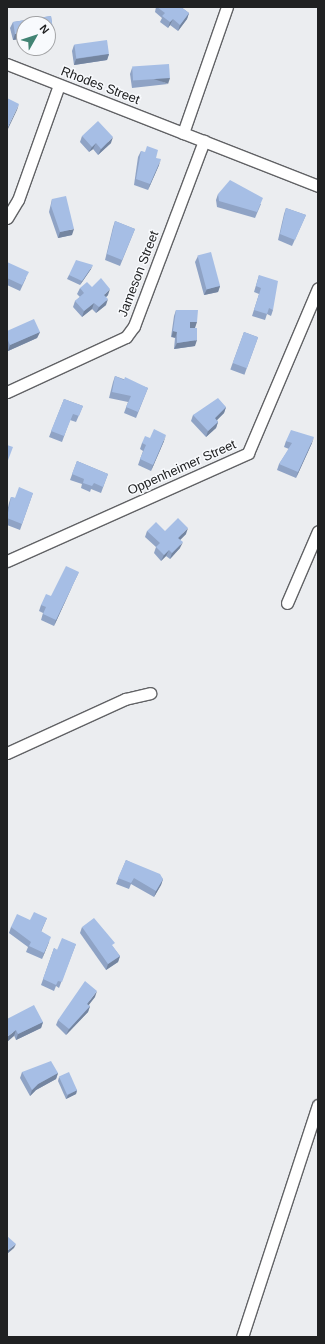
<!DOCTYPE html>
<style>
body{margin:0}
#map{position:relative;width:325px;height:1344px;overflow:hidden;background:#ebedf0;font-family:Helvetica,sans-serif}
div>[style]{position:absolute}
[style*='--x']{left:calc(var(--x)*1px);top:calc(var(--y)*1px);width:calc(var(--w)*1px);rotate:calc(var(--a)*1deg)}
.roads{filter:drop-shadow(1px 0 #616265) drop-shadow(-1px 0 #616265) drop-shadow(0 1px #616265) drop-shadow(0 -1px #616265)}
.minor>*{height:11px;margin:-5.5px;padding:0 5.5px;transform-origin:5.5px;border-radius:5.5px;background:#fff}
.wall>*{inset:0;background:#8fa3c5;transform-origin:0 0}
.shaded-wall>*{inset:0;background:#7485a0;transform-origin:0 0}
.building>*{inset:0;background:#a6bee5;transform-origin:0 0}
span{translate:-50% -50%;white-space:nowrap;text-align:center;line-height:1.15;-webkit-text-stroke:3px #f8fafd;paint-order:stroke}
.street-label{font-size:13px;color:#202122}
.frame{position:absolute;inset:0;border:8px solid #202122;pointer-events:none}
.north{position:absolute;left:16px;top:16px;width:40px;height:40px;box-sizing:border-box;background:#f8fafd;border:1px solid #a2a3a5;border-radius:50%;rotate:51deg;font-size:11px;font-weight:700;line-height:16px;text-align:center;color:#202122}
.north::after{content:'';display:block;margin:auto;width:14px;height:18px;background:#428474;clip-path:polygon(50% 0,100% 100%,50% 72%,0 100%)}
</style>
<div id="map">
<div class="roads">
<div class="minor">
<i style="--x:7;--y:64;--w:334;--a:21.4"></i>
<i style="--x:183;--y:133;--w:133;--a:-70.8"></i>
<i style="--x:7;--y:218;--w:21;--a:-59"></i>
<i style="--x:18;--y:200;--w:122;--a:-70.4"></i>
<i style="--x:7;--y:392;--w:131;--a:-24.8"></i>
<i style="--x:126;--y:337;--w:14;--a:-54"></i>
<i style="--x:134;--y:326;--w:198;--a:-69.3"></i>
<i style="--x:7;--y:561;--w:264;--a:-24.1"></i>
<i style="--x:248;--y:453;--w:179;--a:-67"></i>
<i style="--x:287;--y:603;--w:78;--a:-66.7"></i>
<i style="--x:7;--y:753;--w:130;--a:-24.6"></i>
<i style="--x:125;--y:699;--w:26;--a:-13"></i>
<i style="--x:242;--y:1337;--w:244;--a:-71.9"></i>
</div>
</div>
<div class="wall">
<i style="clip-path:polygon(156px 7px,181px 7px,189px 13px,187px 19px,178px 31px,170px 25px,168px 28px,160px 22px,162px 18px,155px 12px)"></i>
<i style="clip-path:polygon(51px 16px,53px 30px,51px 36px,48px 36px,48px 24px,24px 24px,24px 43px,20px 44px,19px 39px,13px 40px,10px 28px,13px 22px)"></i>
<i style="clip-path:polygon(74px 45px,109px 54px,107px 60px,74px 65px,72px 51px)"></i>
<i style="clip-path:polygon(132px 68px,168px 84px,132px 88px,130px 74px)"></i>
<i style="clip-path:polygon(82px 136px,111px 143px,98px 155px,93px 149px,89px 152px,80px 142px)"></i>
<i style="clip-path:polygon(141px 151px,156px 158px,159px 165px,148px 190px,134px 185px,138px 157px)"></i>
<i style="clip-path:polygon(218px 194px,261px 204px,255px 218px,217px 207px,216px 200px)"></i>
<i style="clip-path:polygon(52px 199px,72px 235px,58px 238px,49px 212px)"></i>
<i style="clip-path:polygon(286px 208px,306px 215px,292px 246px,278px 240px,284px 214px)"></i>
<i style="clip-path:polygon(115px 221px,135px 229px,120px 266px,105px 260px,113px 227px)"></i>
<i style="clip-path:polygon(198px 256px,220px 286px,218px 292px,204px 295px,195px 262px)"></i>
<i style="clip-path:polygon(7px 262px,26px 278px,20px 291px,7px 285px)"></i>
<i style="clip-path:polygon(91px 269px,80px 285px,67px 279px,69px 275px)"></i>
<i style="clip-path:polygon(259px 275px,273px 310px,271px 316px,267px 314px,265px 320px,252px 316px,259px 294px,254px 292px)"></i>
<i style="clip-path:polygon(80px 288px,108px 295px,106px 297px,106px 305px,96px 313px,92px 309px,82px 317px,73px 307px,75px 301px,80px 297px,77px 294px)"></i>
<i style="clip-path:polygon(176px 310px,195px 328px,195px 346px,174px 349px,175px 338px,171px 337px,174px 316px)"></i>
<i style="clip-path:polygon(7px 331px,40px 332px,37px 338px,8px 351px,7px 349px)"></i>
<i style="left:244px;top:332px;width:15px;height:40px;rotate:20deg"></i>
<i style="clip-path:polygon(115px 376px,148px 388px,136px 418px,124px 413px,128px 402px,109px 398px,113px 382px)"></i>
<i style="clip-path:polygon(64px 399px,83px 406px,76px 422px,70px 420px,62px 442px,49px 437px)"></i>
<i style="clip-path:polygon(226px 407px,224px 413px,217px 420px,218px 422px,216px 428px,206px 437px,191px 421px,193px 415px)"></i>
<i style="clip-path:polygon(150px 438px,164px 441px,151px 471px,138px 465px,143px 451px,140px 449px,142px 443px)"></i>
<i style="clip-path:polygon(286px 441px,312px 443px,296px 478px,277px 470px,279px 464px,289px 449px,284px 447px)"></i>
<i style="clip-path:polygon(77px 461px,108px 474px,101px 493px,91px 489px,90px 492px,81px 488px,82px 484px,70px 480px)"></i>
<i style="clip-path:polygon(33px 493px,20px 530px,7px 525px,7px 512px,9px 503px,11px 497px,15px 498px)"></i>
<i style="clip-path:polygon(147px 531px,165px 531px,186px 534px,180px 540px,180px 548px,170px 559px,166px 556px,161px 561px,154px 553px,156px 547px,145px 537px)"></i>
<i style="clip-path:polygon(79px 572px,76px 578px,54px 626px,41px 620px,43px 613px,39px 611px,41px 605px)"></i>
<i style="clip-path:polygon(126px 860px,163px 879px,161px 885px,154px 897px,131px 884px,129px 889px,116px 884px)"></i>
<i style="clip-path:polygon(47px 918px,41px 932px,49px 942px,42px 959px,26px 952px,28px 947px,9px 933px,11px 927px,30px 920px)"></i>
<i style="clip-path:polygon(82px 927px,113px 947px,120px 956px,118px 962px,106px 970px,80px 933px)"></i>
<i style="clip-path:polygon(76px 944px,59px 988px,56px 986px,54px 991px,41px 985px,54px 948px,57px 950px)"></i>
<i style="clip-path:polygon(95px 997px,88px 1005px,90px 1006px,88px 1012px,66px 1035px,56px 1025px,58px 1020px)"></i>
<i style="clip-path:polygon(7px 1019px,43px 1022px,41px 1028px,16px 1040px)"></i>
<i style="clip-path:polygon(22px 1072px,58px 1073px,56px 1079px,36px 1090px,30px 1096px,20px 1078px)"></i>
<i style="clip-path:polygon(59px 1077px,77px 1090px,76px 1094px,66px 1099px,58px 1081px)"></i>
</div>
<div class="shaded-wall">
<i style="clip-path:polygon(189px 13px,187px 19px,178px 31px,180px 25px)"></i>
<i style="clip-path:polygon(173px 19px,170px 25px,168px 28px,170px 22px)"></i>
<i style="clip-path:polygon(53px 30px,51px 36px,48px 36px,48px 31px)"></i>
<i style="clip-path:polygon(21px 33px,19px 39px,13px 40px,15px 34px)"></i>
<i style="clip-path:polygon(22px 38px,24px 38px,24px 43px,20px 44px)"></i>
<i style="clip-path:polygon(109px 54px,107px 60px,74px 65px,76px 59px)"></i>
<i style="left:170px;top:78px;width:6px;height:36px;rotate:108deg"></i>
<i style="clip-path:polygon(19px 104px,17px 110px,7px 131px,7px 129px)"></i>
<i style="clip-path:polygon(113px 137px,111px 143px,98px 155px,101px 149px)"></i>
<i style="clip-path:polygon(96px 143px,93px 149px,89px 152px,92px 147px)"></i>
<i style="clip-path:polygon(161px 159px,159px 165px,148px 190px,150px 184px)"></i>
<i style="clip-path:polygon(74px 229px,72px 235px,58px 238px,60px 232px)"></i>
<i style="clip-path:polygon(93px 265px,91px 269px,80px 285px,82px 281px)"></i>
<i style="clip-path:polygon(220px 286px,218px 292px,204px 295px,207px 289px)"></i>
<i style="clip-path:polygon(110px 289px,108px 295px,102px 301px,104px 295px)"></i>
<i style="clip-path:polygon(108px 299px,106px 305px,96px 313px,99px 307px)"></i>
<i style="clip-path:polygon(94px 303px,92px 309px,82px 317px,84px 311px)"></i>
<i style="clip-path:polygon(190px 322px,197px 322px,195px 328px,188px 328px)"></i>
<i style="left:173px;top:331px;width:4px;height:6px;rotate:14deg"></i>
<i style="clip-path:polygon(40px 332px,37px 338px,8px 351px,10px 345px)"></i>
<i style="clip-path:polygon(197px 340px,195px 346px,174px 349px,177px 343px)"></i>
<i style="clip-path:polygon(226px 407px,224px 413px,213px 424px,215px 418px)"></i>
<i style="clip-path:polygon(218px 422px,216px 428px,206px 437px,208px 431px)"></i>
<i style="clip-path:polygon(166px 435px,164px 441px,151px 471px,153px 465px)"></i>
<i style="clip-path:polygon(314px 437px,312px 443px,296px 478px,298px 472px)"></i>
<i style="clip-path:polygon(188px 528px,186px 534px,176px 544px,178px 538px)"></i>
<i style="clip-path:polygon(183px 542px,180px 548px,170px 559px,172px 553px)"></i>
<i style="clip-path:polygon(169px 550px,166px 556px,161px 561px,164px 555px)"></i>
<i style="clip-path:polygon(79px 572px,76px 578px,54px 626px,56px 620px)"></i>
<i style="clip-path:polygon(163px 879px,161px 885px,154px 897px,156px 891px)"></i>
<i style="clip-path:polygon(51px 937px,49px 942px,42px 959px,44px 953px)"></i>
<i style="clip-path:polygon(120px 956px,118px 962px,106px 970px,108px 964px)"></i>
<i style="clip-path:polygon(97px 991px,95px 997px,85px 1010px,87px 1004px)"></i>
<i style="clip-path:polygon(90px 1006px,88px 1012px,66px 1035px,69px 1029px)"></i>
<i style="clip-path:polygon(43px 1022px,41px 1028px,16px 1040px,18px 1034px)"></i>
<i style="clip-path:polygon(16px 1030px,14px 1036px,7px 1042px,7px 1037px)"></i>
<i style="clip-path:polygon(58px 1073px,56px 1079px,36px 1090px,30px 1096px,32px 1090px,38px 1084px)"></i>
<i style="clip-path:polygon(77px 1090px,76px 1094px,66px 1099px,68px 1095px)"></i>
<i style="clip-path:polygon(16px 1244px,14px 1248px,7px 1254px,7px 1251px)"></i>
</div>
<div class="building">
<i style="clip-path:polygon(157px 7px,181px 7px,189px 13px,180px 25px,173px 19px,170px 22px,162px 16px,165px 13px)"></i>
<i style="clip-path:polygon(51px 16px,53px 30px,48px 31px,48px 24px,24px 24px,24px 38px,22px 38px,21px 33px,15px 34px,13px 22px)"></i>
<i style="left:107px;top:40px;width:14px;height:33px;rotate:82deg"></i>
<i style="left:169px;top:64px;width:14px;height:37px;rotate:86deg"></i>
<i style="clip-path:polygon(7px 98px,19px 104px,7px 129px)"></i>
<i style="clip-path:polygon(98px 121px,113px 137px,101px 149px,96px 143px,92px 147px,82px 136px)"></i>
<i style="clip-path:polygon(147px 146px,158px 150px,156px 158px,161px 159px,150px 184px,136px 179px,141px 151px,145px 152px)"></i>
<i style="clip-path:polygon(230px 180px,263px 198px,257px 212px,219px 201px,218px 194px)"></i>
<i style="clip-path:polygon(66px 196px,74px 229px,60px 232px,51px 206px,52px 199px)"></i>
<i style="clip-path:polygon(286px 208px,306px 215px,295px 240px,280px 234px)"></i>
<i style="clip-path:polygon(115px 221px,135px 229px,122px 260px,107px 254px)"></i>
<i style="left:211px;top:252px;width:35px;height:14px;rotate:75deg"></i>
<i style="clip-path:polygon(76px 260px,93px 265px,82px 281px,69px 275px)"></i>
<i style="clip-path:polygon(7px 262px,29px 272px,22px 285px,7px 278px)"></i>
<i style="clip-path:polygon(259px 275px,278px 281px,273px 310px,269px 308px,267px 314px,254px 310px,261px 288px,256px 286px)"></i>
<i style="clip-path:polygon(101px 278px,110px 289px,104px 295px,108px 299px,99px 307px,94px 303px,84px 311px,75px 301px,84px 293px,80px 288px,87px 282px,92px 287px)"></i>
<i style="clip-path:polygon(176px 310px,198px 310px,197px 322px,190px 322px,190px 328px,197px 328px,197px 340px,177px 343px,177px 332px,173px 331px)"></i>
<i style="clip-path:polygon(34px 319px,40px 332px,10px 345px,7px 338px,7px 331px)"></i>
<i style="left:244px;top:332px;width:15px;height:33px;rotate:20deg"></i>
<i style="clip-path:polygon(115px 376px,124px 380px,125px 377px,148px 388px,138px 412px,126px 407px,131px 396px,112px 392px)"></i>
<i style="clip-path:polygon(218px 398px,226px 407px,215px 418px,218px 422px,208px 431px,193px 415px)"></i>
<i style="clip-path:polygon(64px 399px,83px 406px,79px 416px,73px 414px,64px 436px,51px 431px)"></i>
<i style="clip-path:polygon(154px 429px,166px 435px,153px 465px,140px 459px,146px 445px,142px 443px,145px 436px,150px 438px)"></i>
<i style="clip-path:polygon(291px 430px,314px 437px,298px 472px,279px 464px,292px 443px,286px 441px)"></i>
<i style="clip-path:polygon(7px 445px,13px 447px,7px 463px)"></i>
<i style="clip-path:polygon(77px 461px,108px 474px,103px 487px,94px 483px,92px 486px,83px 483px,84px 479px,72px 474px)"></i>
<i style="clip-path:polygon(19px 487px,33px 493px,22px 524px,7px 518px,11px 497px,15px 498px)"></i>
<i style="clip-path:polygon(178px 518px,188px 528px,178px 538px,183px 542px,172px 553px,169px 550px,164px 555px,156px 547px,160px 543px,147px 531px,156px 522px,165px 531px)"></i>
<i style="clip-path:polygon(66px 566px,79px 572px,56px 620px,43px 614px,46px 607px,41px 605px,46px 594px,51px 596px)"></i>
<i style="clip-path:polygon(126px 860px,160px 874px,163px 879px,156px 891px,134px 878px,131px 883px,118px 878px)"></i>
<i style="clip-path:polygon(34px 912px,47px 918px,41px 931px,51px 937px,44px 953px,29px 946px,31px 942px,11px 927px,17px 914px,30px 920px)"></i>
<i style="clip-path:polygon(94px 918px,115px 943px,112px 945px,120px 956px,108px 964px,82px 927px)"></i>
<i style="clip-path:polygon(62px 938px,76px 944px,62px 982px,58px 981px,56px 985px,43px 979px,54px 948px,57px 950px)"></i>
<i style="clip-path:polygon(85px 981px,97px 991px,87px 1004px,90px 1006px,69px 1029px,58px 1020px)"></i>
<i style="clip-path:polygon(34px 1005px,43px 1022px,18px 1034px,16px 1030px,7px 1037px,7px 1019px)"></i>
<i style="clip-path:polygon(51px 1061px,58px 1073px,38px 1084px,32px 1090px,22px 1072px)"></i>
<i style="left:69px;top:1072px;width:20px;height:11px;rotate:66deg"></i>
<i style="clip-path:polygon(7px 1236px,16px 1244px,7px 1251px)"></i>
</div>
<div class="street-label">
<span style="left:100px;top:86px;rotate:21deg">Rhodes Street</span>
<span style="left:139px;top:274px;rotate:-69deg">Jameson Street</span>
<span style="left:182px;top:468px;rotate:-24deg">Oppenheimer Street</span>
</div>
<div class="frame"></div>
<div class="north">N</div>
</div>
